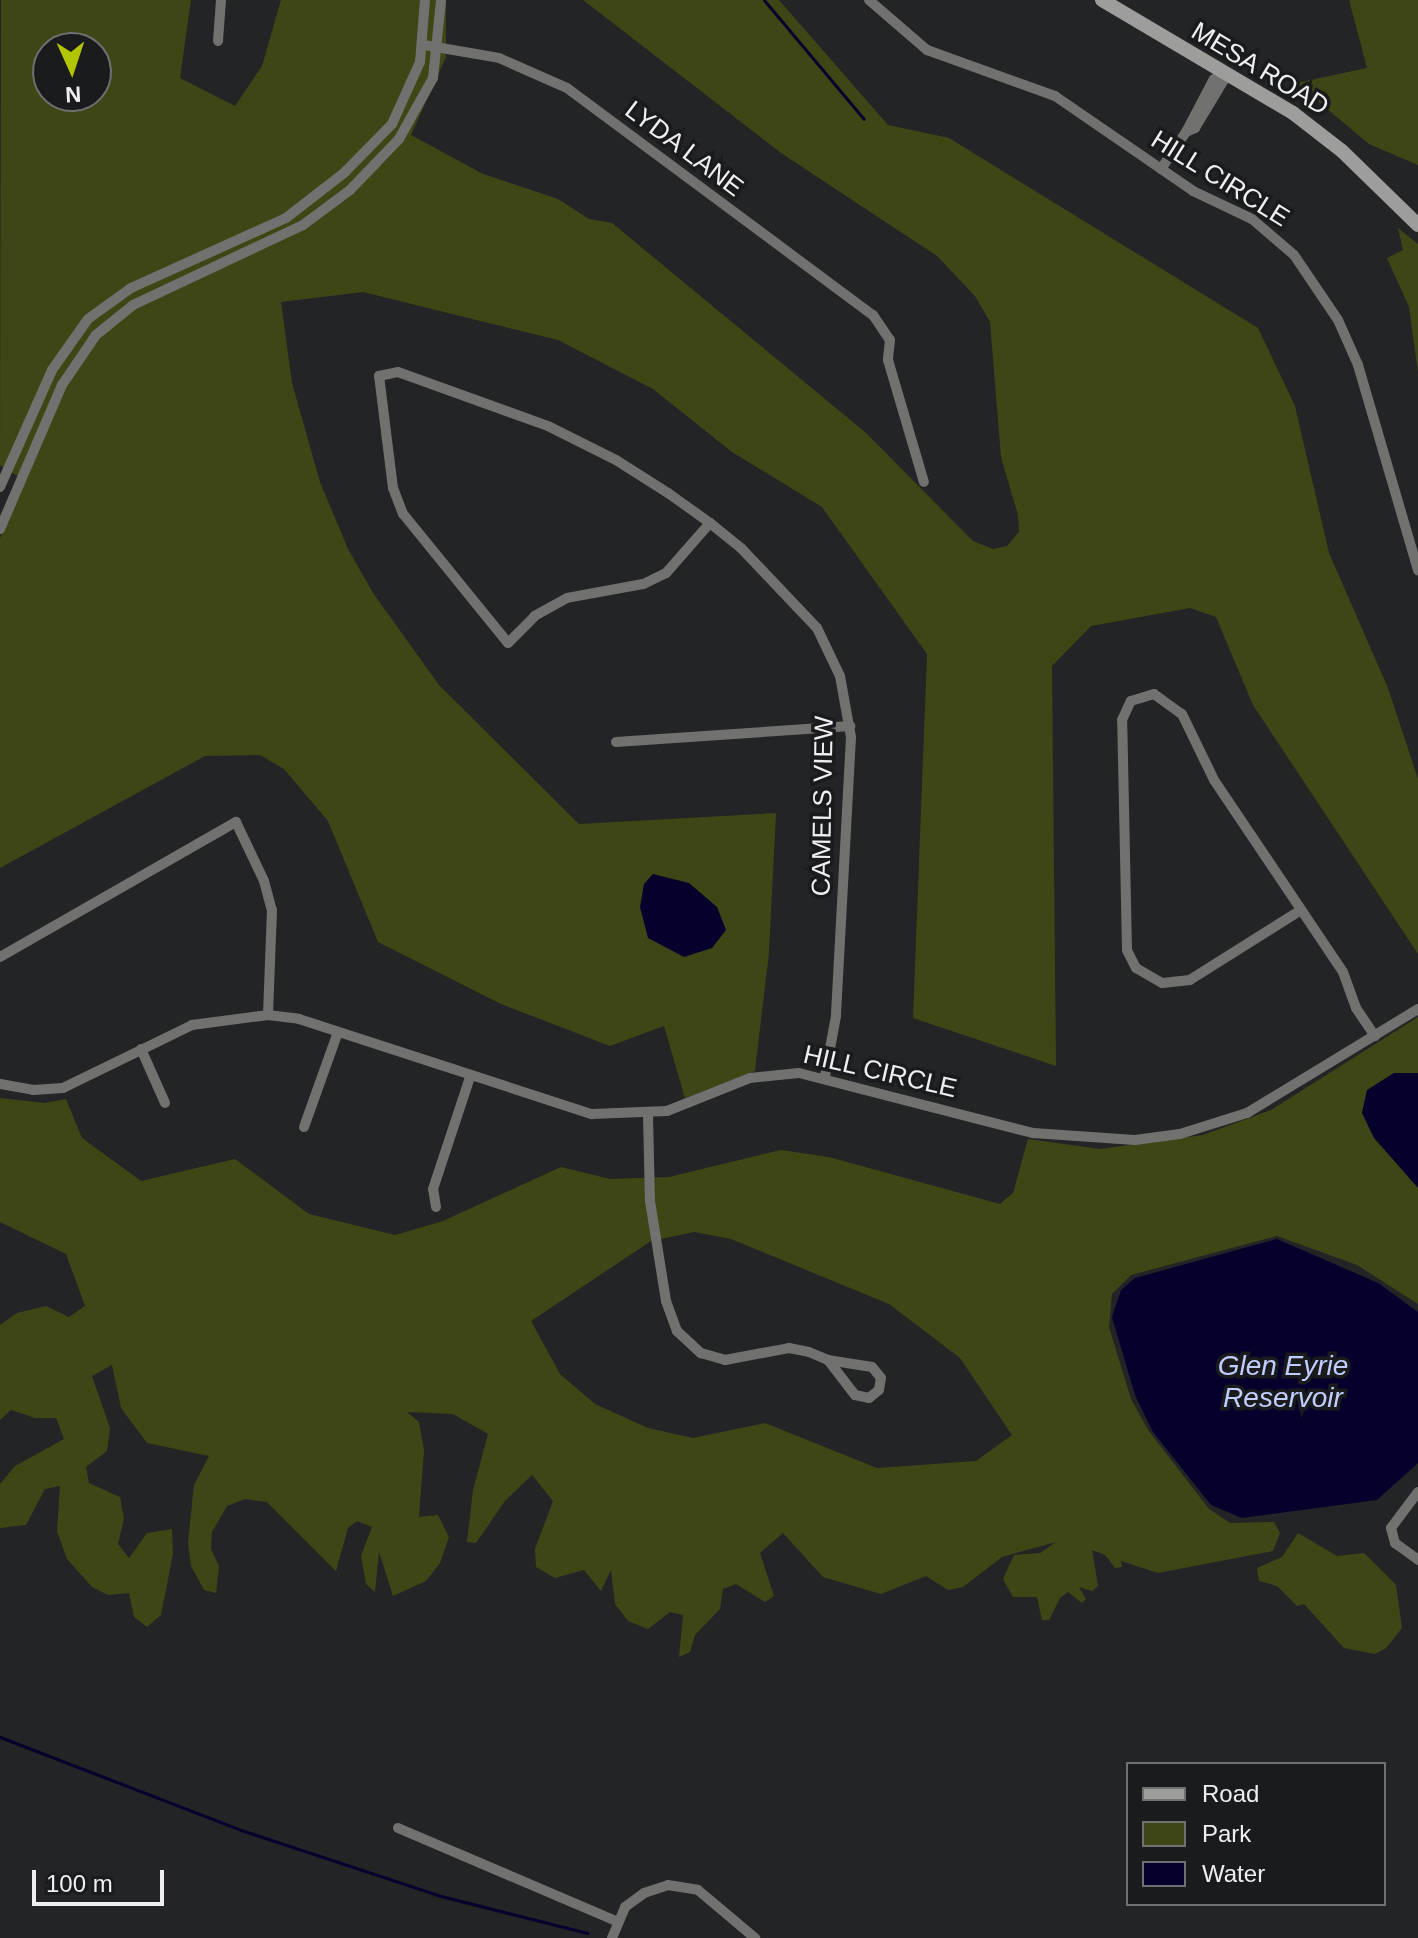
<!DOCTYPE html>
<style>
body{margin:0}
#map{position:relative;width:1418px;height:1938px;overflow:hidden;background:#232426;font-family:Arial,sans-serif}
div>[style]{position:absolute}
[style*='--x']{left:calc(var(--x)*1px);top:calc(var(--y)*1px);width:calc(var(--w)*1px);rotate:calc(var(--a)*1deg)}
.green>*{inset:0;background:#3f4615}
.water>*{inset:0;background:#05012c}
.stream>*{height:3px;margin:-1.5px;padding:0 1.5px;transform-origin:1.5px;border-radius:1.5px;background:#05012c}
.minor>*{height:10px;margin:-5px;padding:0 5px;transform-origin:5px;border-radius:5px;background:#717170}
.secondary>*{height:14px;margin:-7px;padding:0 7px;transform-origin:7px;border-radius:7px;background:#9d9d9b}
span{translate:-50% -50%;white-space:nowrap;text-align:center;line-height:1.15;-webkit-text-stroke:7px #1a1b1d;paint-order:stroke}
.street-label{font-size:26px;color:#efeff1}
.water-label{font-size:28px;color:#c1cdfe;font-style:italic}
.legend{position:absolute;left:1126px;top:1762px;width:260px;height:144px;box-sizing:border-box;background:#1a1b1d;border:2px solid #6f7072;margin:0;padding:10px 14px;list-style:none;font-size:24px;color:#efeff1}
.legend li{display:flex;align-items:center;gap:16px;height:40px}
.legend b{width:40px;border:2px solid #6f7072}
.north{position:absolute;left:32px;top:32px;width:80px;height:80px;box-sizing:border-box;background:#1a1b1d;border:2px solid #6f7072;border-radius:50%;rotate:177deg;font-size:22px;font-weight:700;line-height:32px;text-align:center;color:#efeff1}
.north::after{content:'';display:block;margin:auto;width:28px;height:36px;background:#b1c500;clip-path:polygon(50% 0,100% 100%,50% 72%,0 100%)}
.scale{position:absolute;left:32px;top:1870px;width:132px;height:36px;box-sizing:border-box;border:4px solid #efeff1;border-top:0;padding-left:10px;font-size:24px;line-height:28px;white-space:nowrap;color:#efeff1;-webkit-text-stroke:6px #1a1b1d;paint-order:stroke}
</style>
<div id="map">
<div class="green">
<i style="clip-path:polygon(evenodd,1px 0,191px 0,180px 78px,235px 106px,262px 66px,281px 0,446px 0,446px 57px,411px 135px,483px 174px,558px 199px,589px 219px,612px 223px,865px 432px,973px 541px,993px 549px,1007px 546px,1019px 532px,1018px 515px,1001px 457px,990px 322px,975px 296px,937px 256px,781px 153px,583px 0,779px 0,888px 125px,949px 138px,1258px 328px,1295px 406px,1329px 553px,1388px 688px,1418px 779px,1418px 954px,1253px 705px,1216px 617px,1190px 608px,1091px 626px,1052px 666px,1056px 1066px,913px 1018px,927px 654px,822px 507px,732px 452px,653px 389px,558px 340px,363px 292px,281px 302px,292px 383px,320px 482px,348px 549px,373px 593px,439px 685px,579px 824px,776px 813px,769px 952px,755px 1071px,685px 1098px,664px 1026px,610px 1046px,501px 1004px,378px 942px,328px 821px,284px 769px,260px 755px,205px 756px,0 868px,0 538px,24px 480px,0 465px,1px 0,48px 48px,96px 48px,96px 96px,48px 96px,48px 48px)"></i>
<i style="clip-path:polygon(1349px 0,1418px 0,1418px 165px,1369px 144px,1296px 83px,1367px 68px)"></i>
<i style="clip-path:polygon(1398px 228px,1418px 244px,1418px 373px,1409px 307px,1387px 258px,1403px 250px)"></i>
<i style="clip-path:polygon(evenodd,1418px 1017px,1418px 1304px,1357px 1265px,1277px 1236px,1131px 1275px,1112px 1294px,1109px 1327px,1131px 1399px,1148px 1430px,1209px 1509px,1230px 1523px,1274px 1522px,1280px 1533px,1273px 1551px,1158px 1573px,1121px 1561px,1122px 1567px,1115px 1568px,1105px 1555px,1092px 1550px,1098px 1586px,1092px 1591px,1079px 1587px,1086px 1599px,1082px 1603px,1068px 1592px,1060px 1598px,1049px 1620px,1042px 1620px,1037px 1597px,1013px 1597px,1003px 1579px,1014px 1555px,1040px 1553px,1056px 1542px,1002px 1557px,963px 1587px,948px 1590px,926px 1576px,881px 1594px,823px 1577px,783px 1533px,760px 1553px,774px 1596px,765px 1602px,736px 1584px,723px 1589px,720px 1609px,695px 1635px,690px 1652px,679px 1657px,683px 1615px,670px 1612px,648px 1629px,628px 1621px,615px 1604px,611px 1570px,601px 1591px,584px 1570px,555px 1578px,536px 1567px,535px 1549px,553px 1501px,532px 1475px,505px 1501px,476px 1543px,467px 1542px,473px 1490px,488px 1434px,453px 1414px,407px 1412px,419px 1422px,424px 1450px,419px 1517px,438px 1515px,449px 1537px,440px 1563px,426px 1581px,393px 1596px,379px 1552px,375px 1592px,366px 1584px,361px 1556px,372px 1527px,357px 1521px,348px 1528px,336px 1571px,267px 1502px,245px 1499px,227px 1506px,212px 1532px,211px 1549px,219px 1566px,216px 1593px,204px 1590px,191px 1566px,188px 1542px,194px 1485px,209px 1456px,147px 1443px,121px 1408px,112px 1365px,92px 1376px,110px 1428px,107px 1451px,86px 1467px,89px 1483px,120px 1497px,124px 1519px,118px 1544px,129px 1558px,147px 1533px,172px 1529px,173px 1554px,161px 1615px,147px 1627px,134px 1617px,129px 1593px,108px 1595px,92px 1587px,67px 1559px,57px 1531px,60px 1486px,45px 1489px,26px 1525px,0 1528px,0 1484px,15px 1466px,64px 1439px,56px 1418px,35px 1418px,11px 1410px,0 1420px,0 1325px,17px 1313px,46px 1306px,69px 1317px,85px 1306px,66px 1254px,0 1222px,0 1098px,45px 1103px,66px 1099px,82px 1138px,141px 1181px,235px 1159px,309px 1214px,395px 1235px,443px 1221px,561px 1167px,610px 1179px,669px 1177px,781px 1150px,829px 1157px,1000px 1204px,1013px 1193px,1028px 1139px,1100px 1149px,1203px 1135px,1271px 1110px,1418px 1017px,694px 1232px,731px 1239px,889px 1304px,960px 1358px,1012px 1435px,976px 1461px,877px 1468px,765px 1423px,693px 1438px,648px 1428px,595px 1404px,560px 1374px,531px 1321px,651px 1241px,694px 1232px)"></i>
<i style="clip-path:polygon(1298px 1533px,1337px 1556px,1364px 1553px,1396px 1585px,1402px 1628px,1386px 1648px,1375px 1654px,1344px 1648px,1304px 1604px,1297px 1606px,1277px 1586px,1259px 1581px,1257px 1568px,1282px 1557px)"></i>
</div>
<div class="water">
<i style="clip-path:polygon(653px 874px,689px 883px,717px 907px,726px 930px,712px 948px,684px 957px,648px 938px,640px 907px,644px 884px)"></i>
<i style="clip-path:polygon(1394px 1073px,1418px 1073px,1418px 1188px,1374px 1138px,1362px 1113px,1367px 1090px)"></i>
<i style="clip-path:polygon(1277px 1239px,1378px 1283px,1418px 1312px,1418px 1463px,1377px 1500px,1242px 1518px,1211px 1505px,1153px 1432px,1135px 1395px,1112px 1317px,1121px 1290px,1135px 1278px)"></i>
</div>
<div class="stream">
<i style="--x:764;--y:0;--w:155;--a:50"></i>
<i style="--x:0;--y:1737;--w:258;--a:21.1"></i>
<i style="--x:241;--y:1830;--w:206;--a:18.3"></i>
<i style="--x:437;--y:1895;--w:155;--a:14.2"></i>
</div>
<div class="minor">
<i style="--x:869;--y:0;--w:77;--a:40.8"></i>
<i style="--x:927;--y:50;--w:136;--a:19.8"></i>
<i style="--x:1055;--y:96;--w:168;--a:34.5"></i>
<i style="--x:1193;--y:191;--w:65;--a:25.4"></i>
<i style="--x:1252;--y:219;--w:55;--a:40.6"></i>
<i style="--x:1294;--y:255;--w:78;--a:55.9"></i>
<i style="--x:1338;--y:320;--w:49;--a:66"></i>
<i style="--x:1358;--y:365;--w:214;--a:73.7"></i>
<i style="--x:218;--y:41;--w:41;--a:-85.8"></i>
<i style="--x:424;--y:45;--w:76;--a:9.8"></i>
<i style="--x:499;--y:58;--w:74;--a:23.8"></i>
<i style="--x:567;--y:88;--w:381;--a:36.6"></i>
<i style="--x:873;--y:315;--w:30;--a:56"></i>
<i style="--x:890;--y:340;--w:20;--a:96"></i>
<i style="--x:888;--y:360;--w:127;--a:73.6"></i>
<i style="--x:1186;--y:132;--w:60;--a:-62.2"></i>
<i style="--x:1214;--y:79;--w:15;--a:-23"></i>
<i style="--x:1161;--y:169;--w:45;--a:-56"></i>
<i style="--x:1186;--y:132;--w:10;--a:-24"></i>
<i style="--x:1195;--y:128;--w:64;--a:-59"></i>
<i style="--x:0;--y:487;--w:128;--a:-66"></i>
<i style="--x:52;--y:370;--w:62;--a:-54.8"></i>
<i style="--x:88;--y:319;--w:53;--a:-35.8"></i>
<i style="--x:131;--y:288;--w:170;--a:-24.3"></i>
<i style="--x:286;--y:218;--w:73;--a:-37.8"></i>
<i style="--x:344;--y:173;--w:69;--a:-45.6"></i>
<i style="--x:392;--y:124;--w:68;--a:-65.7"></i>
<i style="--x:420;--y:62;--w:62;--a:-85.4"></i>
<i style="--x:710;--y:523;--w:67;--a:131.3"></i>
<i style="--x:666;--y:573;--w:25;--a:154"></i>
<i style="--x:643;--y:584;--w:77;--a:169.6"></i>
<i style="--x:567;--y:598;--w:37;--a:151"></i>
<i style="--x:535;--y:616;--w:38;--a:135"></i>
<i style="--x:508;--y:643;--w:166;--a:-129.1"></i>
<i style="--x:403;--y:514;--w:28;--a:-111"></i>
<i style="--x:393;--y:488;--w:113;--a:-97.1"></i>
<i style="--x:379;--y:376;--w:19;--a:-12"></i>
<i style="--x:398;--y:372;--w:159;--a:19.8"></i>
<i style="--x:548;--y:426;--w:76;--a:26.6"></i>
<i style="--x:616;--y:460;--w:62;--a:32.4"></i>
<i style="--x:668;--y:493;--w:52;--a:35.5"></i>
<i style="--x:710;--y:523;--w:40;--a:39"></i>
<i style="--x:741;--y:548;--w:110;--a:46.5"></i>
<i style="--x:817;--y:628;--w:53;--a:64.4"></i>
<i style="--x:840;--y:676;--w:62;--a:79.8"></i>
<i style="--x:851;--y:737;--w:279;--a:93.1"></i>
<i style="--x:836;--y:1016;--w:61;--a:100.4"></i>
<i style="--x:0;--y:529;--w:157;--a:-66.7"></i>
<i style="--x:62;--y:385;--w:60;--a:-55.8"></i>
<i style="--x:96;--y:335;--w:48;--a:-39"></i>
<i style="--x:133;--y:305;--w:188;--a:-25.2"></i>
<i style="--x:303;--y:225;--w:59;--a:-36.7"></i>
<i style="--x:350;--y:190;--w:71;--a:-46.1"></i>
<i style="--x:399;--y:139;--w:70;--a:-60.9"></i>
<i style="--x:433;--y:78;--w:78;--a:-84.1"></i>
<i style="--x:616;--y:742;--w:235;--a:-3.9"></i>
<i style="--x:1301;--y:910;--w:131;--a:147.8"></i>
<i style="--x:1190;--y:980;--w:28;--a:174"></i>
<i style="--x:1162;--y:983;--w:30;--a:-150"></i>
<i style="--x:1136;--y:968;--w:20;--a:-117"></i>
<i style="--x:1127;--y:950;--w:230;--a:-91.2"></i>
<i style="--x:1122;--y:720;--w:21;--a:-65"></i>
<i style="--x:1131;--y:701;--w:24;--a:-17"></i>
<i style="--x:1154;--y:694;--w:34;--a:36"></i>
<i style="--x:1182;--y:714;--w:73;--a:64.1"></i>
<i style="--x:1214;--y:780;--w:231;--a:56.1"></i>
<i style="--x:1343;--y:972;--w:38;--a:70"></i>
<i style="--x:1356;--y:1008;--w:34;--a:56"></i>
<i style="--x:0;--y:957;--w:272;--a:-29.8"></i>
<i style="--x:236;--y:822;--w:65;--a:64.6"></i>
<i style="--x:264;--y:881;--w:30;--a:75"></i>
<i style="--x:272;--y:910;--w:105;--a:92.2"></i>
<i style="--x:141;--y:1049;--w:59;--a:66"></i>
<i style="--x:0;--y:1084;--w:34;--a:10"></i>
<i style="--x:33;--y:1090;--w:30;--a:-4"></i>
<i style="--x:63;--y:1088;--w:144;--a:-26"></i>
<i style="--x:192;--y:1025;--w:77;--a:-7.5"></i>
<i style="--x:268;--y:1015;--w:31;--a:7"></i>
<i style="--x:299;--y:1019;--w:308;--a:18"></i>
<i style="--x:592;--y:1114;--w:75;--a:-2.3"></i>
<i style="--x:667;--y:1111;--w:89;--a:-21.7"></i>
<i style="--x:750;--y:1078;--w:49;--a:-5.8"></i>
<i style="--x:799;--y:1073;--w:242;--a:14.4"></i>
<i style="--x:1033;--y:1133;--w:102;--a:3.9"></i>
<i style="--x:1135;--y:1140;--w:45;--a:-7.6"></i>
<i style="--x:1180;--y:1134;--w:70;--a:-17.4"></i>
<i style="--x:1247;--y:1113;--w:200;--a:-31.3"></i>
<i style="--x:648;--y:1115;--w:86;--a:88.7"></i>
<i style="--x:650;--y:1201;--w:101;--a:80.9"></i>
<i style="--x:666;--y:1301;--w:32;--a:70"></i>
<i style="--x:677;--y:1331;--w:33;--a:43"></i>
<i style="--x:701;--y:1353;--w:25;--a:16"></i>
<i style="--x:725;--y:1360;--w:65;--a:-10.6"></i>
<i style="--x:789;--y:1348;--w:20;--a:11"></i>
<i style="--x:809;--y:1352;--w:21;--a:23"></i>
<i style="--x:828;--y:1360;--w:44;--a:52.4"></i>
<i style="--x:855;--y:1395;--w:14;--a:12"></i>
<i style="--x:869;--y:1398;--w:13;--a:-39"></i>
<i style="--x:879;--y:1390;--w:12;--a:-81"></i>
<i style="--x:881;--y:1378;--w:14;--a:-129"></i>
<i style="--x:872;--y:1367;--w:45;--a:-171"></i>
<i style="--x:304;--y:1127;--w:101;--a:-70.3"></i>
<i style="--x:436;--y:1207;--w:18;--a:-99"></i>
<i style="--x:433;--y:1189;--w:118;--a:-71.7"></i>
<i style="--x:1418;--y:1492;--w:45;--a:126.9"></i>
<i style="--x:1391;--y:1528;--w:16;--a:75"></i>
<i style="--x:1395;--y:1543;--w:29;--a:36"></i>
<i style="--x:398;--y:1828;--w:237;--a:23.1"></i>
<i style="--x:612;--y:1938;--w:34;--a:-67"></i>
<i style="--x:625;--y:1907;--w:24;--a:-36"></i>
<i style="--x:644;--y:1893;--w:25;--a:-18"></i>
<i style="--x:668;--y:1885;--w:30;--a:9"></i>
<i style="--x:698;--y:1890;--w:75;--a:40.1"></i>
</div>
<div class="secondary">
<i style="--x:1102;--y:0;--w:222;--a:30.6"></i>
<i style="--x:1293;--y:113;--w:62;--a:37.8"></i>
<i style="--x:1342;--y:151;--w:106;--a:44.2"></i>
</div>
<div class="street-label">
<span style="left:1260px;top:69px;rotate:31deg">MESA ROAD</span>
<span style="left:684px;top:149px;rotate:37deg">LYDA LANE</span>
<span style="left:1220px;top:179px;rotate:32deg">HILL CIRCLE</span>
<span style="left:823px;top:806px;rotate:-89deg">CAMELS VIEW</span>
<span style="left:880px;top:1072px;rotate:13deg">HILL CIRCLE</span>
</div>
<div class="water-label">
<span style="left:1283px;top:1382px">Glen Eyrie<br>Reservoir</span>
</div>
<ul class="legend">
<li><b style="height:10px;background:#9d9d9b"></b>Road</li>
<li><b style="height:22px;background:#3f4615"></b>Park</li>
<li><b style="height:22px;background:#05012c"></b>Water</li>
</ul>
<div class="north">N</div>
<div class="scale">100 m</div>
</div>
